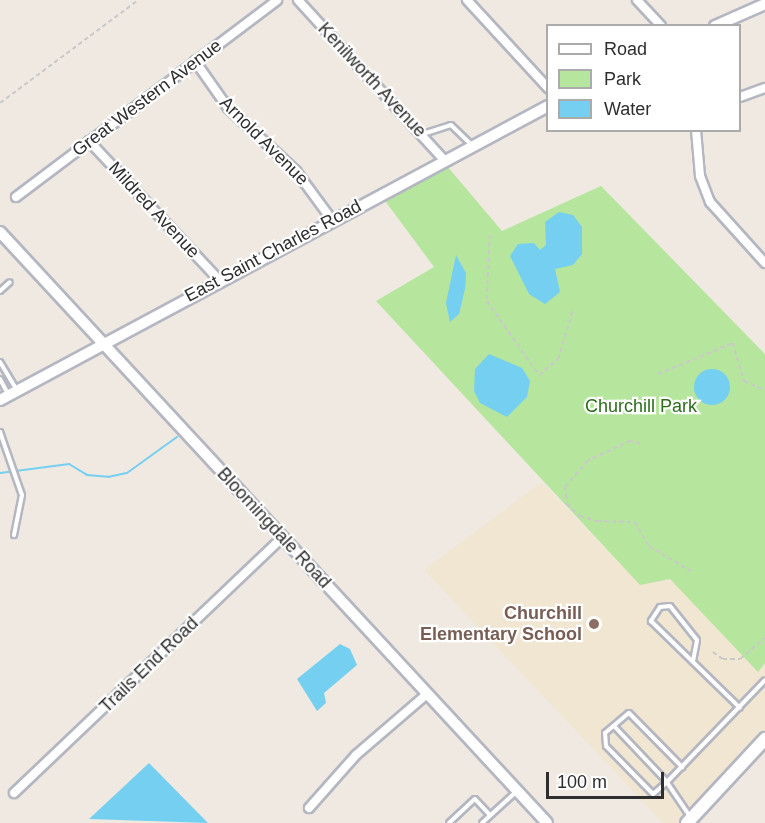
<!DOCTYPE html>
<style>
body{margin:0}
#map{position:relative;width:765px;height:823px;overflow:hidden;background:#efe9e1;font-family:Helvetica,sans-serif}
div>[style]{position:absolute}
[style*='--x']{left:calc(var(--x)*1px);top:calc(var(--y)*1px);width:calc(var(--w)*1px);rotate:calc(var(--a)*1deg)}
.education>*{inset:0;background:#f0e6d1}
.green>*{inset:0;background:#b6e59e}
.water>*{inset:0;background:#75cff0}
.round{border-radius:50%}
.stream>*{height:2px;margin:-1px;padding:0 1px;transform-origin:1px;border-radius:1px;background:#75cff0}
.path>*{height:1.5px;margin-top:-0.75px;transform-origin:0;background:repeating-linear-gradient(90deg,#c9c9c9 0 4.5px,transparent 0 7.5px)}
.roads{filter:drop-shadow(2px 0 #b4b7c1) drop-shadow(-2px 0 #b4b7c1) drop-shadow(0 2px #b4b7c1) drop-shadow(0 -2px #b4b7c1)}
.service>*{height:4px;margin:-2px;padding:0 2px;transform-origin:2px;border-radius:2px;background:#fff}
.minor>*{height:8px;margin:-4px;padding:0 4px;transform-origin:4px;border-radius:4px;background:#fff}
.tertiary>*{height:10px;margin:-5px;padding:0 5px;transform-origin:5px;border-radius:5px;background:#fff}
.secondary>*{height:12px;margin:-6px;padding:0 6px;transform-origin:6px;border-radius:6px;background:#fff}
.dots>*{width:16px;height:16px;translate:-50% -50%;box-sizing:border-box;border:3px solid #fff;border-radius:50%}
span{translate:-50% -50%;white-space:nowrap;text-align:center;line-height:1.15;-webkit-text-stroke:4.5px #fff;paint-order:stroke}
.street-label{font-size:18px;color:#2e2e2e}
.park-label{font-size:18px;color:#2c6e1b}
.education-label{font-size:18px;color:#785e54;font-weight:700}
.right{translate:-100% -50%;text-align:right}
.legend{position:absolute;left:546px;top:24px;width:195px;height:108px;box-sizing:border-box;background:#fff;border:2px solid #ababab;margin:0;padding:8px 10px;list-style:none;font-size:18px;color:#2e2e2e}
.legend li{display:flex;align-items:center;gap:12px;height:30px}
.legend b{width:30px;border:2px solid #ababab}
.scale{position:absolute;left:546px;top:772px;width:118px;height:27px;box-sizing:border-box;border:3px solid #2e2e2e;border-top:0;padding-left:8px;font-size:18px;line-height:21px;white-space:nowrap;color:#2e2e2e;-webkit-text-stroke:4px #fff;paint-order:stroke}
</style>
<div id="map">
<div class="education">
<i style="clip-path:polygon(542px 482px,640px 585px,670px 579px,757px 671px,765px 663px,765px 732px,681px 823px,663px 823px,424px 570px)"></i>
</div>
<div class="green">
<i style="clip-path:polygon(447px 166px,502px 231px,601px 186px,765px 354px,765px 663px,758px 672px,670px 579px,640px 585px,376px 301px,434px 267px,383px 198px)"></i>
</div>
<div class="water">
<i style="clip-path:polygon(559px 212px,573px 215px,582px 227px,582px 254px,573px 265px,555px 269px,560px 292px,545px 304px,529px 294px,510px 256px,518px 244px,534px 243px,540px 250px,546px 245px,545px 222px)"></i>
<i style="clip-path:polygon(456px 255px,466px 273px,465px 289px,459px 314px,450px 322px,446px 303px)"></i>
<i style="clip-path:polygon(489px 354px,522px 368px,530px 381px,527px 397px,507px 417px,480px 403px,474px 391px,475px 369px)"></i>
<i class="round" style="left:694px;top:369px;width:36px;height:36px"></i>
<i style="clip-path:polygon(340px 644px,350px 649px,357px 665px,324px 693px,326px 703px,317px 711px,297px 679px)"></i>
<i style="clip-path:polygon(149px 763px,208px 823px,89px 819px)"></i>
</div>
<div class="stream">
<i style="--x:0;--y:473;--w:70;--a:-7.4"></i>
<i style="--x:69;--y:464;--w:21;--a:31"></i>
<i style="--x:87;--y:475;--w:21;--a:5"></i>
<i style="--x:108;--y:477;--w:19;--a:-12"></i>
<i style="--x:127;--y:473;--w:62;--a:-35.8"></i>
</div>
<div class="path">
<i style="--x:0;--y:103;--w:172;--a:-36.7"></i>
<i style="--x:490;--y:235;--w:66;--a:92.6"></i>
<i style="--x:487;--y:301;--w:90;--a:54.9"></i>
<i style="--x:539;--y:375;--w:25;--a:-40"></i>
<i style="--x:558;--y:359;--w:51;--a:-73"></i>
<i style="--x:658;--y:374;--w:81;--a:-22.5"></i>
<i style="--x:733;--y:343;--w:40;--a:74"></i>
<i style="--x:744;--y:381;--w:23;--a:23"></i>
<i style="--x:640;--y:444;--w:9;--a:-162"></i>
<i style="--x:631;--y:441;--w:47;--a:155.1"></i>
<i style="--x:588;--y:461;--w:35;--a:131"></i>
<i style="--x:565;--y:487;--w:17;--a:83"></i>
<i style="--x:567;--y:504;--w:18;--a:43"></i>
<i style="--x:580;--y:516;--w:18;--a:16"></i>
<i style="--x:597;--y:521;--w:38;--a:2"></i>
<i style="--x:635;--y:522;--w:28;--a:60"></i>
<i style="--x:649;--y:546;--w:49;--a:30.8"></i>
<i style="--x:713;--y:652;--w:12;--a:35"></i>
<i style="--x:723;--y:659;--w:17;--a:0"></i>
<i style="--x:740;--y:659;--w:33;--a:-41"></i>
</div>
<div class="roads">
<div class="service">
<i style="--x:423;--y:134;--w:29;--a:-18"></i>
<i style="--x:451;--y:125;--w:29;--a:44"></i>
<i style="--x:0;--y:291;--w:13;--a:-42"></i>
<i style="--x:0;--y:362;--w:31;--a:59"></i>
<i style="--x:0;--y:379;--w:17;--a:62"></i>
<i style="--x:0;--y:432;--w:67;--a:70.8"></i>
<i style="--x:22;--y:495;--w:41;--a:101.3"></i>
<i style="--x:693;--y:661;--w:21;--a:-79"></i>
<i style="--x:697;--y:640;--w:43;--a:-128.5"></i>
<i style="--x:670;--y:606;--w:10;--a:174"></i>
<i style="--x:660;--y:607;--w:17;--a:123"></i>
<i style="--x:651;--y:621;--w:124;--a:44.3"></i>
<i style="--x:614;--y:726;--w:77;--a:46.6"></i>
<i style="--x:667;--y:782;--w:18;--a:139"></i>
<i style="--x:653;--y:794;--w:67;--a:-134.4"></i>
<i style="--x:606;--y:746;--w:13;--a:-94"></i>
<i style="--x:605;--y:733;--w:31;--a:-40"></i>
<i style="--x:629;--y:713;--w:76;--a:45.5"></i>
<i style="--x:689;--y:815;--w:40;--a:-124"></i>
<i style="--x:667;--y:782;--w:141;--a:-46.1"></i>
<i style="--x:449;--y:823;--w:35;--a:-43"></i>
<i style="--x:475;--y:799;--w:22;--a:47"></i>
<i style="--x:482;--y:823;--w:47;--a:-42.4"></i>
</div>
<div class="minor">
<i style="--x:298;--y:0;--w:217;--a:47.6"></i>
<i style="--x:467;--y:0;--w:120;--a:47.4"></i>
<i style="--x:637;--y:0;--w:35;--a:47"></i>
<i style="--x:195;--y:61;--w:57;--a:54.9"></i>
<i style="--x:228;--y:108;--w:93;--a:42.8"></i>
<i style="--x:296;--y:171;--w:61;--a:53.7"></i>
<i style="--x:740;--y:97;--w:27;--a:-20"></i>
<i style="--x:696;--y:130;--w:46;--a:85"></i>
<i style="--x:700;--y:176;--w:28;--a:69"></i>
<i style="--x:710;--y:202;--w:82;--a:48"></i>
<i style="--x:89;--y:141;--w:190;--a:46.9"></i>
<i style="--x:16;--y:197;--w:327;--a:-37"></i>
<i style="--x:14;--y:793;--w:371;--a:-43.6"></i>
<i style="--x:309;--y:808;--w:71;--a:-48.4"></i>
<i style="--x:356;--y:755;--w:94;--a:-40.7"></i>
</div>
<div class="tertiary">
<i style="--x:715;--y:26;--w:55;--a:-23.7"></i>
<i style="--x:0;--y:232;--w:805;--a:47.21"></i>
<i style="--x:0;--y:400;--w:622;--a:-28.21"></i>
</div>
<div class="secondary">
<i style="--x:687;--y:823;--w:115;--a:-47.1"></i>
</div>
</div>
<div class="dots">
<i style="left:594px;top:624px;background:#8d6e63"></i>
</div>
<div class="street-label">
<span style="left:372px;top:80px;rotate:47deg">Kenilworth Avenue</span>
<span style="left:147px;top:98px;rotate:-37deg">Great Western Avenue</span>
<span style="left:264px;top:141px;rotate:45deg">Arnold Avenue</span>
<span style="left:154px;top:210px;rotate:47deg">Mildred Avenue</span>
<span style="left:273px;top:251px;rotate:-28deg">East Saint Charles Road</span>
<span style="left:274px;top:528px;rotate:47deg">Bloomingdale Road</span>
<span style="left:149px;top:665px;rotate:-44deg">Trails End Road</span>
</div>
<div class="park-label">
<span style="left:641px;top:406px">Churchill Park</span>
</div>
<div class="education-label">
<span class="right" style="left:582px;top:624px">Churchill<br>Elementary School</span>
</div>
<ul class="legend">
<li><b style="height:8px;background:#fff"></b>Road</li>
<li><b style="height:16px;background:#b6e59e"></b>Park</li>
<li><b style="height:16px;background:#75cff0"></b>Water</li>
</ul>
<div class="scale">100 m</div>
</div>
